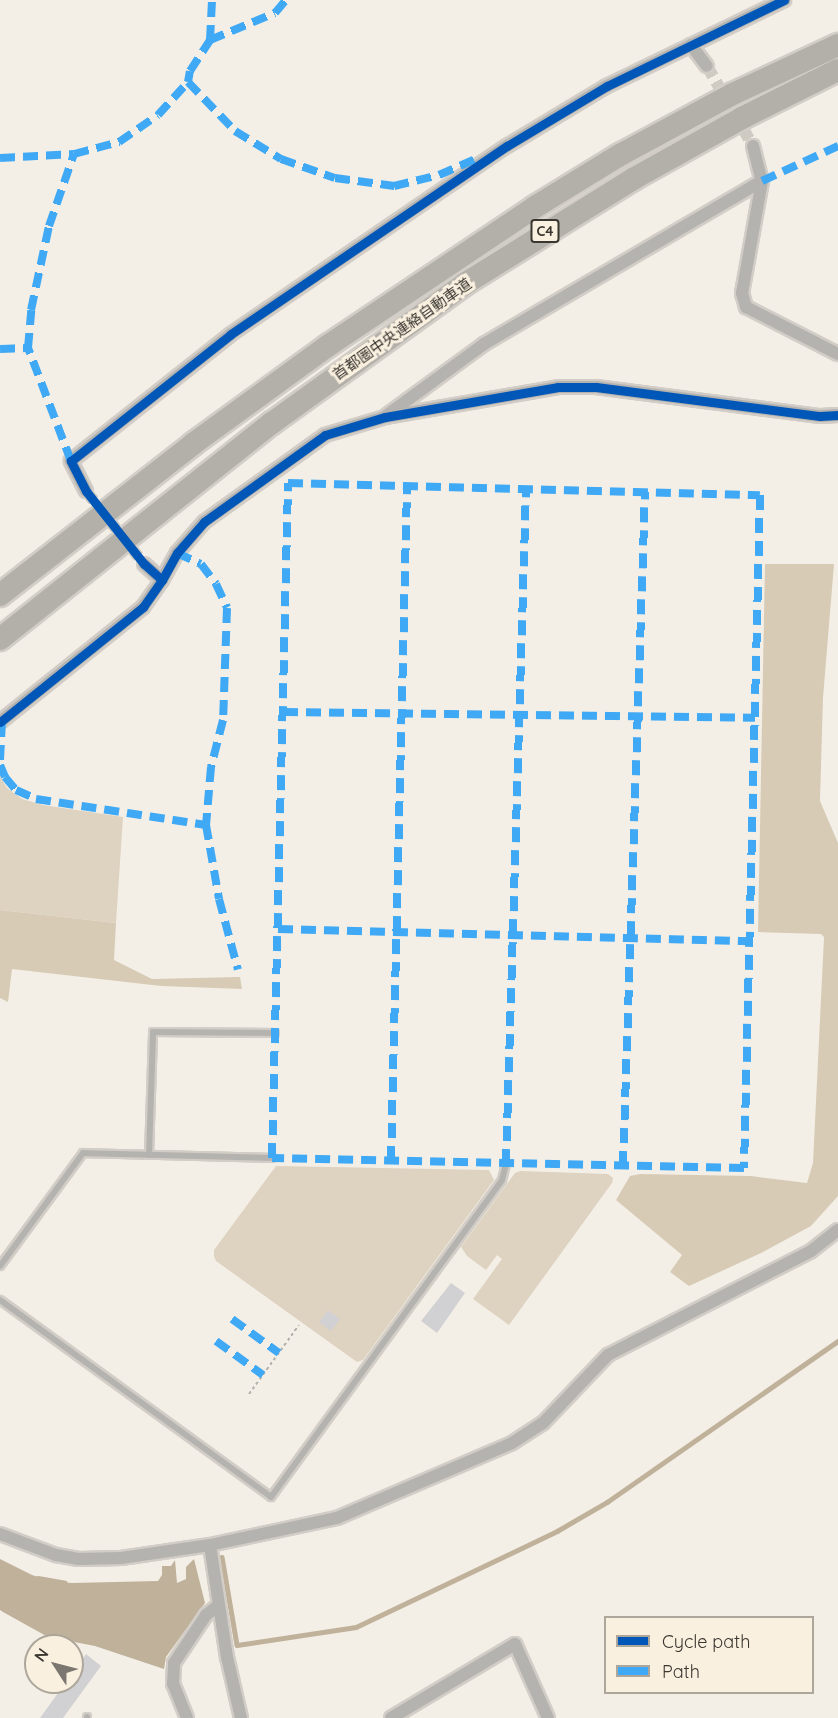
<!DOCTYPE html>
<meta charset="utf-8">
<style>
body{margin:0}
#map{position:relative;width:838px;height:1718px;overflow:hidden;background:#f4efe6;font-family:Quicksand,"Noto Sans JP",sans-serif}
div>[style]{position:absolute}
[style*='--x']{left:calc(var(--x)*1px);top:calc(var(--y)*1px);width:calc(var(--w)*1px);rotate:calc(var(--a)*1deg)}
.green>*{inset:0;background:#ded2c0}
.forest>*{inset:0;background:#d7cbb6}
.water>*{inset:0;background:#c0b19a}
.stream>*{height:4.5px;margin:-2.25px;padding:0 2.25px;transform-origin:2.25px;border-radius:2.25px;background:#c0b19a}
.building>*{inset:0;background:#d1d1d3;transform-origin:0 0}
.street-tunnel>*{height:12px;margin-top:-6px;transform-origin:0;background:repeating-linear-gradient(90deg,#cfcac2 0 12px,transparent 0 18px)}
.path>*{height:2px;margin-top:-1px;transform-origin:0;background:repeating-linear-gradient(90deg,#b3b0ac 0 3px,transparent 0 6px)}
.roads{filter:drop-shadow(2px 0 #d2cdc6) drop-shadow(-2px 0 #d2cdc6) drop-shadow(0 2px #d2cdc6) drop-shadow(0 -2px #d2cdc6)}
.lane>*{height:6px;margin:-3px;padding:0 3px;transform-origin:3px;border-radius:3px;background:#b5b3af}
.street>*{height:12px;margin:-6px;padding:0 6px;transform-origin:6px;border-radius:6px;background:#b5b3af}
.highway>*{height:22px;margin:-11px;padding:0 11px;transform-origin:11px;border-radius:11px;background:#b3b0aa}
.quiet>*{height:8px;margin-top:-4px;transform-origin:0;background:repeating-linear-gradient(90deg,#3fa9f5 0 15px,transparent 0 23px)}
.cycleway>*{height:9px;margin:-4.5px;padding:0 4.5px;transform-origin:4.5px;border-radius:4.5px;background:#0057b8}
span{translate:-50% -50%;white-space:nowrap;text-align:center;line-height:1.15;-webkit-text-stroke:6px #faf0e0;paint-order:stroke}
.shield-label span{padding:2px 4px;background:#faf0e0;border:2px solid;border-radius:4px;-webkit-text-stroke-width:0}
.shield-label{font-size:14px;color:#3a3630;font-weight:700}
.street-label{font-size:15px;color:#3a3630}
.legend{position:absolute;left:604px;top:1616px;width:210px;height:78px;box-sizing:border-box;background:#faf0e0;border:2px solid #ada69a;margin:0;padding:8px 10px;list-style:none;font-size:18px;color:#3a3630}
.legend li{display:flex;align-items:center;gap:12px;height:30px}
.legend b{width:30px;border:2px solid #ada69a}
.north{position:absolute;left:24px;top:1634px;width:60px;height:60px;box-sizing:border-box;background:#faf0e0;border:2px solid #ada69a;border-radius:50%;rotate:306deg;font-size:16px;font-weight:700;line-height:24px;text-align:center;color:#3a3630}
.north::after{content:'';display:block;margin:auto;width:21px;height:27px;background:#7b7770;clip-path:polygon(50% 0,100% 100%,50% 72%,0 100%)}
</style>
<div id="map">
<div class="green">
<i style="clip-path:polygon(0 776px,7px 788px,22px 799px,43px 805px,123px 817px,116px 923px,0 910px)"></i>
<i style="clip-path:polygon(276px 1166px,489px 1170px,494px 1180px,363px 1360px,357px 1362px,216px 1261px,214px 1256px,214px 1250px)"></i>
<i style="clip-path:polygon(520px 1171px,608px 1174px,613px 1178px,612px 1183px,509px 1325px,473px 1299px,502px 1259px,497px 1255px,486px 1270px,467px 1256px,461px 1247px,515px 1173px)"></i>
</div>
<div class="forest">
<i style="clip-path:polygon(765px 564px,834px 564px,823px 698px,820px 801px,838px 843px,838px 1196px,811px 1226px,761px 1253px,689px 1286px,670px 1272px,682px 1255px,616px 1200px,630px 1176px,640px 1174px,751px 1176px,807px 1183px,813px 1163px,824px 937px,821px 934px,758px 932px)"></i>
<i style="clip-path:polygon(0 910px,116px 923px,114px 960px,152px 979px,240px 977px,242px 989px,161px 986px,12px 969px,8px 1002px,0 998px)"></i>
</div>
<div class="water">
<i style="clip-path:polygon(0 1559px,32px 1575px,51px 1581px,72px 1583px,158px 1581px,162px 1575px,162px 1566px,171px 1566px,175px 1560px,177px 1583px,186px 1579px,186px 1567px,194px 1559px,205px 1603px,166px 1657px,164px 1669px,95px 1646px,48px 1637px,3px 1612px,0 1610px)"></i>
</div>
<div class="stream">
<i style="--x:222;--y:1557;--w:89;--a:80.3"></i>
<i style="--x:237;--y:1645;--w:120;--a:-8.6"></i>
<i style="--x:356;--y:1627;--w:223;--a:-25.5"></i>
<i style="--x:557;--y:1531;--w:58;--a:-30.1"></i>
<i style="--x:607;--y:1502;--w:282;--a:-34.9"></i>
<i style="--x:38;--y:1578;--w:27;--a:10"></i>
</div>
<div class="building">
<i style="clip-path:polygon(451px 1283px,465px 1293px,437px 1333px,421px 1321px)"></i>
<i style="left:328px;top:1310px;width:15px;height:15px;rotate:37deg"></i>
<i style="clip-path:polygon(86px 1654px,101px 1666px,63px 1718px,40px 1718px,66px 1682px,72px 1682px,72px 1674px)"></i>
</div>
<div class="street-tunnel">
<i style="--x:707;--y:66;--w:92;--a:60.1"></i>
<i style="--x:86;--y:491;--w:93;--a:51.5"></i>
</div>
<div class="path">
<i style="--x:249;--y:1394;--w:85;--a:-54.1"></i>
</div>
<div class="roads">
<div class="lane">
<i style="--x:149;--y:1155;--w:123;--a:-88.1"></i>
<i style="--x:153;--y:1032;--w:122;--a:0.5"></i>
<i style="--x:0;--y:1266;--w:140;--a:-53.7"></i>
<i style="--x:83;--y:1153;--w:189;--a:1.5"></i>
<i style="--x:0;--y:1300;--w:335;--a:36"></i>
<i style="--x:271;--y:1497;--w:392;--a:-53.9"></i>
<i style="--x:502;--y:1180;--w:16;--a:-76"></i>
<i style="--x:87;--y:1717;--w:1;--a:90"></i>
</div>
<div class="street">
<i style="--x:691;--y:45;--w:26;--a:53"></i>
<i style="--x:753;--y:146;--w:36;--a:76"></i>
<i style="--x:762;--y:181;--w:114;--a:100.1"></i>
<i style="--x:742;--y:293;--w:15;--a:74"></i>
<i style="--x:746;--y:307;--w:103;--a:27.1"></i>
<i style="--x:387;--y:415;--w:120;--a:-36.2"></i>
<i style="--x:484;--y:344;--w:322;--a:-30.4"></i>
<i style="--x:86;--y:491;--w:34;--a:-117"></i>
<i style="--x:71;--y:461;--w:204;--a:-38.4"></i>
<i style="--x:231;--y:334;--w:334;--a:-34.3"></i>
<i style="--x:507;--y:146;--w:117;--a:-31"></i>
<i style="--x:607;--y:86;--w:197;--a:-25.9"></i>
<i style="--x:144;--y:564;--w:24;--a:42"></i>
<i style="--x:0;--y:722;--w:184;--a:-38.8"></i>
<i style="--x:143;--y:607;--w:33;--a:-55"></i>
<i style="--x:162;--y:580;--w:31;--a:-61"></i>
<i style="--x:177;--y:553;--w:41;--a:-48.9"></i>
<i style="--x:204;--y:522;--w:149;--a:-35.7"></i>
<i style="--x:325;--y:435;--w:63;--a:-16.7"></i>
<i style="--x:385;--y:417;--w:176;--a:-9.8"></i>
<i style="--x:558;--y:387;--w:38;--a:0"></i>
<i style="--x:596;--y:387;--w:226;--a:7.4"></i>
<i style="--x:820;--y:416;--w:18;--a:-3"></i>
<i style="--x:0;--y:1534;--w:60;--a:20.6"></i>
<i style="--x:56;--y:1555;--w:23;--a:10"></i>
<i style="--x:79;--y:1559;--w:42;--a:-1.4"></i>
<i style="--x:121;--y:1558;--w:90;--a:-8.3"></i>
<i style="--x:210;--y:1545;--w:130;--a:-12"></i>
<i style="--x:337;--y:1518;--w:190;--a:-23.2"></i>
<i style="--x:512;--y:1443;--w:37;--a:-33"></i>
<i style="--x:543;--y:1423;--w:94;--a:-46.3"></i>
<i style="--x:608;--y:1355;--w:228;--a:-27.1"></i>
<i style="--x:811;--y:1251;--w:34;--a:-38"></i>
<i style="--x:210;--y:1545;--w:113;--a:81.4"></i>
<i style="--x:227;--y:1657;--w:63;--a:77.1"></i>
<i style="--x:187;--y:1718;--w:37;--a:-112"></i>
<i style="--x:173;--y:1684;--w:21;--a:-87"></i>
<i style="--x:174;--y:1663;--w:58;--a:-56.3"></i>
<i style="--x:206;--y:1615;--w:16;--a:-38"></i>
<i style="--x:391;--y:1718;--w:144;--a:-30.8"></i>
<i style="--x:515;--y:1644;--w:81;--a:66"></i>
</div>
<div class="highway">
<i style="--x:0;--y:595;--w:245;--a:-38"></i>
<i style="--x:193;--y:444;--w:168;--a:-36.1"></i>
<i style="--x:329;--y:345;--w:248;--a:-33.8"></i>
<i style="--x:535;--y:207;--w:100;--a:-31.5"></i>
<i style="--x:620;--y:155;--w:128;--a:-28.4"></i>
<i style="--x:733;--y:94;--w:116;--a:-25"></i>
<i style="--x:0;--y:639;--w:347;--a:-38.5"></i>
<i style="--x:272;--y:423;--w:239;--a:-35.8"></i>
<i style="--x:466;--y:283;--w:197;--a:-31.9"></i>
<i style="--x:633;--y:179;--w:125;--a:-29.2"></i>
<i style="--x:742;--y:118;--w:107;--a:-26.6"></i>
</div>
</div>
<div class="quiet">
<i style="--x:210;--y:40;--w:70;--a:-22.6"></i>
<i style="--x:275;--y:13;--w:17;--a:-50"></i>
<i style="--x:188;--y:82;--w:68;--a:46.2"></i>
<i style="--x:235;--y:131;--w:54;--a:31.3"></i>
<i style="--x:281;--y:159;--w:57;--a:19.4"></i>
<i style="--x:335;--y:178;--w:60;--a:7.7"></i>
<i style="--x:394;--y:186;--w:46;--a:-13.7"></i>
<i style="--x:439;--y:175;--w:43;--a:-23.6"></i>
<i style="--x:0;--y:158;--w:74;--a:-3.1"></i>
<i style="--x:74;--y:154;--w:47;--a:-14.9"></i>
<i style="--x:119;--y:142;--w:47;--a:-34.7"></i>
<i style="--x:158;--y:115;--w:45;--a:-47.7"></i>
<i style="--x:188;--y:82;--w:11;--a:-80"></i>
<i style="--x:190;--y:71;--w:37;--a:-57"></i>
<i style="--x:210;--y:40;--w:40;--a:-87.1"></i>
<i style="--x:762;--y:181;--w:84;--a:-24.7"></i>
<i style="--x:0;--y:349;--w:28;--a:-2"></i>
<i style="--x:71;--y:461;--w:121;--a:-110.8"></i>
<i style="--x:28;--y:348;--w:38;--a:-85"></i>
<i style="--x:31;--y:310;--w:86;--a:-77.9"></i>
<i style="--x:49;--y:226;--w:76;--a:-70.9"></i>
<i style="--x:288;--y:483;--w:472;--a:1.5"></i>
<i style="--x:760;--y:495;--w:673;--a:91.36"></i>
<i style="--x:744;--y:1168;--w:472;--a:-178.8"></i>
<i style="--x:272;--y:1158;--w:675;--a:-88.64"></i>
<i style="--x:177;--y:553;--w:26;--a:25"></i>
<i style="--x:201;--y:564;--w:25;--a:53"></i>
<i style="--x:216;--y:584;--w:26;--a:65"></i>
<i style="--x:227;--y:608;--w:112;--a:92"></i>
<i style="--x:223;--y:720;--w:49;--a:104.3"></i>
<i style="--x:211;--y:767;--w:58;--a:94.9"></i>
<i style="--x:206;--y:825;--w:75;--a:80"></i>
<i style="--x:219;--y:899;--w:73;--a:75"></i>
<i style="--x:283;--y:712;--w:472;--a:0.7"></i>
<i style="--x:0;--y:760;--w:40;--a:-87.1"></i>
<i style="--x:0;--y:765;--w:13;--a:67"></i>
<i style="--x:5;--y:777;--w:17;--a:50"></i>
<i style="--x:16;--y:790;--w:22;--a:24"></i>
<i style="--x:36;--y:799;--w:172;--a:8.7"></i>
<i style="--x:278;--y:929;--w:472;--a:1.5"></i>
<i style="--x:391;--y:1161;--w:675;--a:-88.64"></i>
<i style="--x:506;--y:1164;--w:675;--a:-88.3"></i>
<i style="--x:623;--y:1166;--w:674;--a:-88.13"></i>
<i style="--x:232;--y:1319;--w:58;--a:35.9"></i>
<i style="--x:216;--y:1341;--w:58;--a:35.9"></i>
</div>
<div class="cycleway">
<i style="--x:162;--y:580;--w:24;--a:-138"></i>
<i style="--x:144;--y:564;--w:93;--a:-128.5"></i>
<i style="--x:86;--y:491;--w:34;--a:-117"></i>
<i style="--x:71;--y:461;--w:204;--a:-38.4"></i>
<i style="--x:231;--y:334;--w:334;--a:-34.3"></i>
<i style="--x:507;--y:146;--w:117;--a:-31"></i>
<i style="--x:607;--y:86;--w:197;--a:-25.9"></i>
<i style="--x:0;--y:722;--w:184;--a:-38.8"></i>
<i style="--x:143;--y:607;--w:33;--a:-55"></i>
<i style="--x:162;--y:580;--w:31;--a:-61"></i>
<i style="--x:177;--y:553;--w:41;--a:-48.9"></i>
<i style="--x:204;--y:522;--w:149;--a:-35.7"></i>
<i style="--x:325;--y:435;--w:63;--a:-16.7"></i>
<i style="--x:385;--y:417;--w:176;--a:-9.8"></i>
<i style="--x:558;--y:387;--w:38;--a:0"></i>
<i style="--x:596;--y:387;--w:226;--a:7.4"></i>
<i style="--x:820;--y:416;--w:18;--a:-3"></i>
</div>
<div class="shield-label">
<span style="left:545px;top:231px">C4</span>
</div>
<div class="street-label">
<span style="left:402px;top:329px;rotate:-35deg">首都圏中央連絡自動車道</span>
</div>
<ul class="legend">
<li><b style="height:8px;background:#0057b8"></b>Cycle path</li>
<li><b style="height:8px;background:#3fa9f5"></b>Path</li>
</ul>
<div class="north">N</div>
</div>
